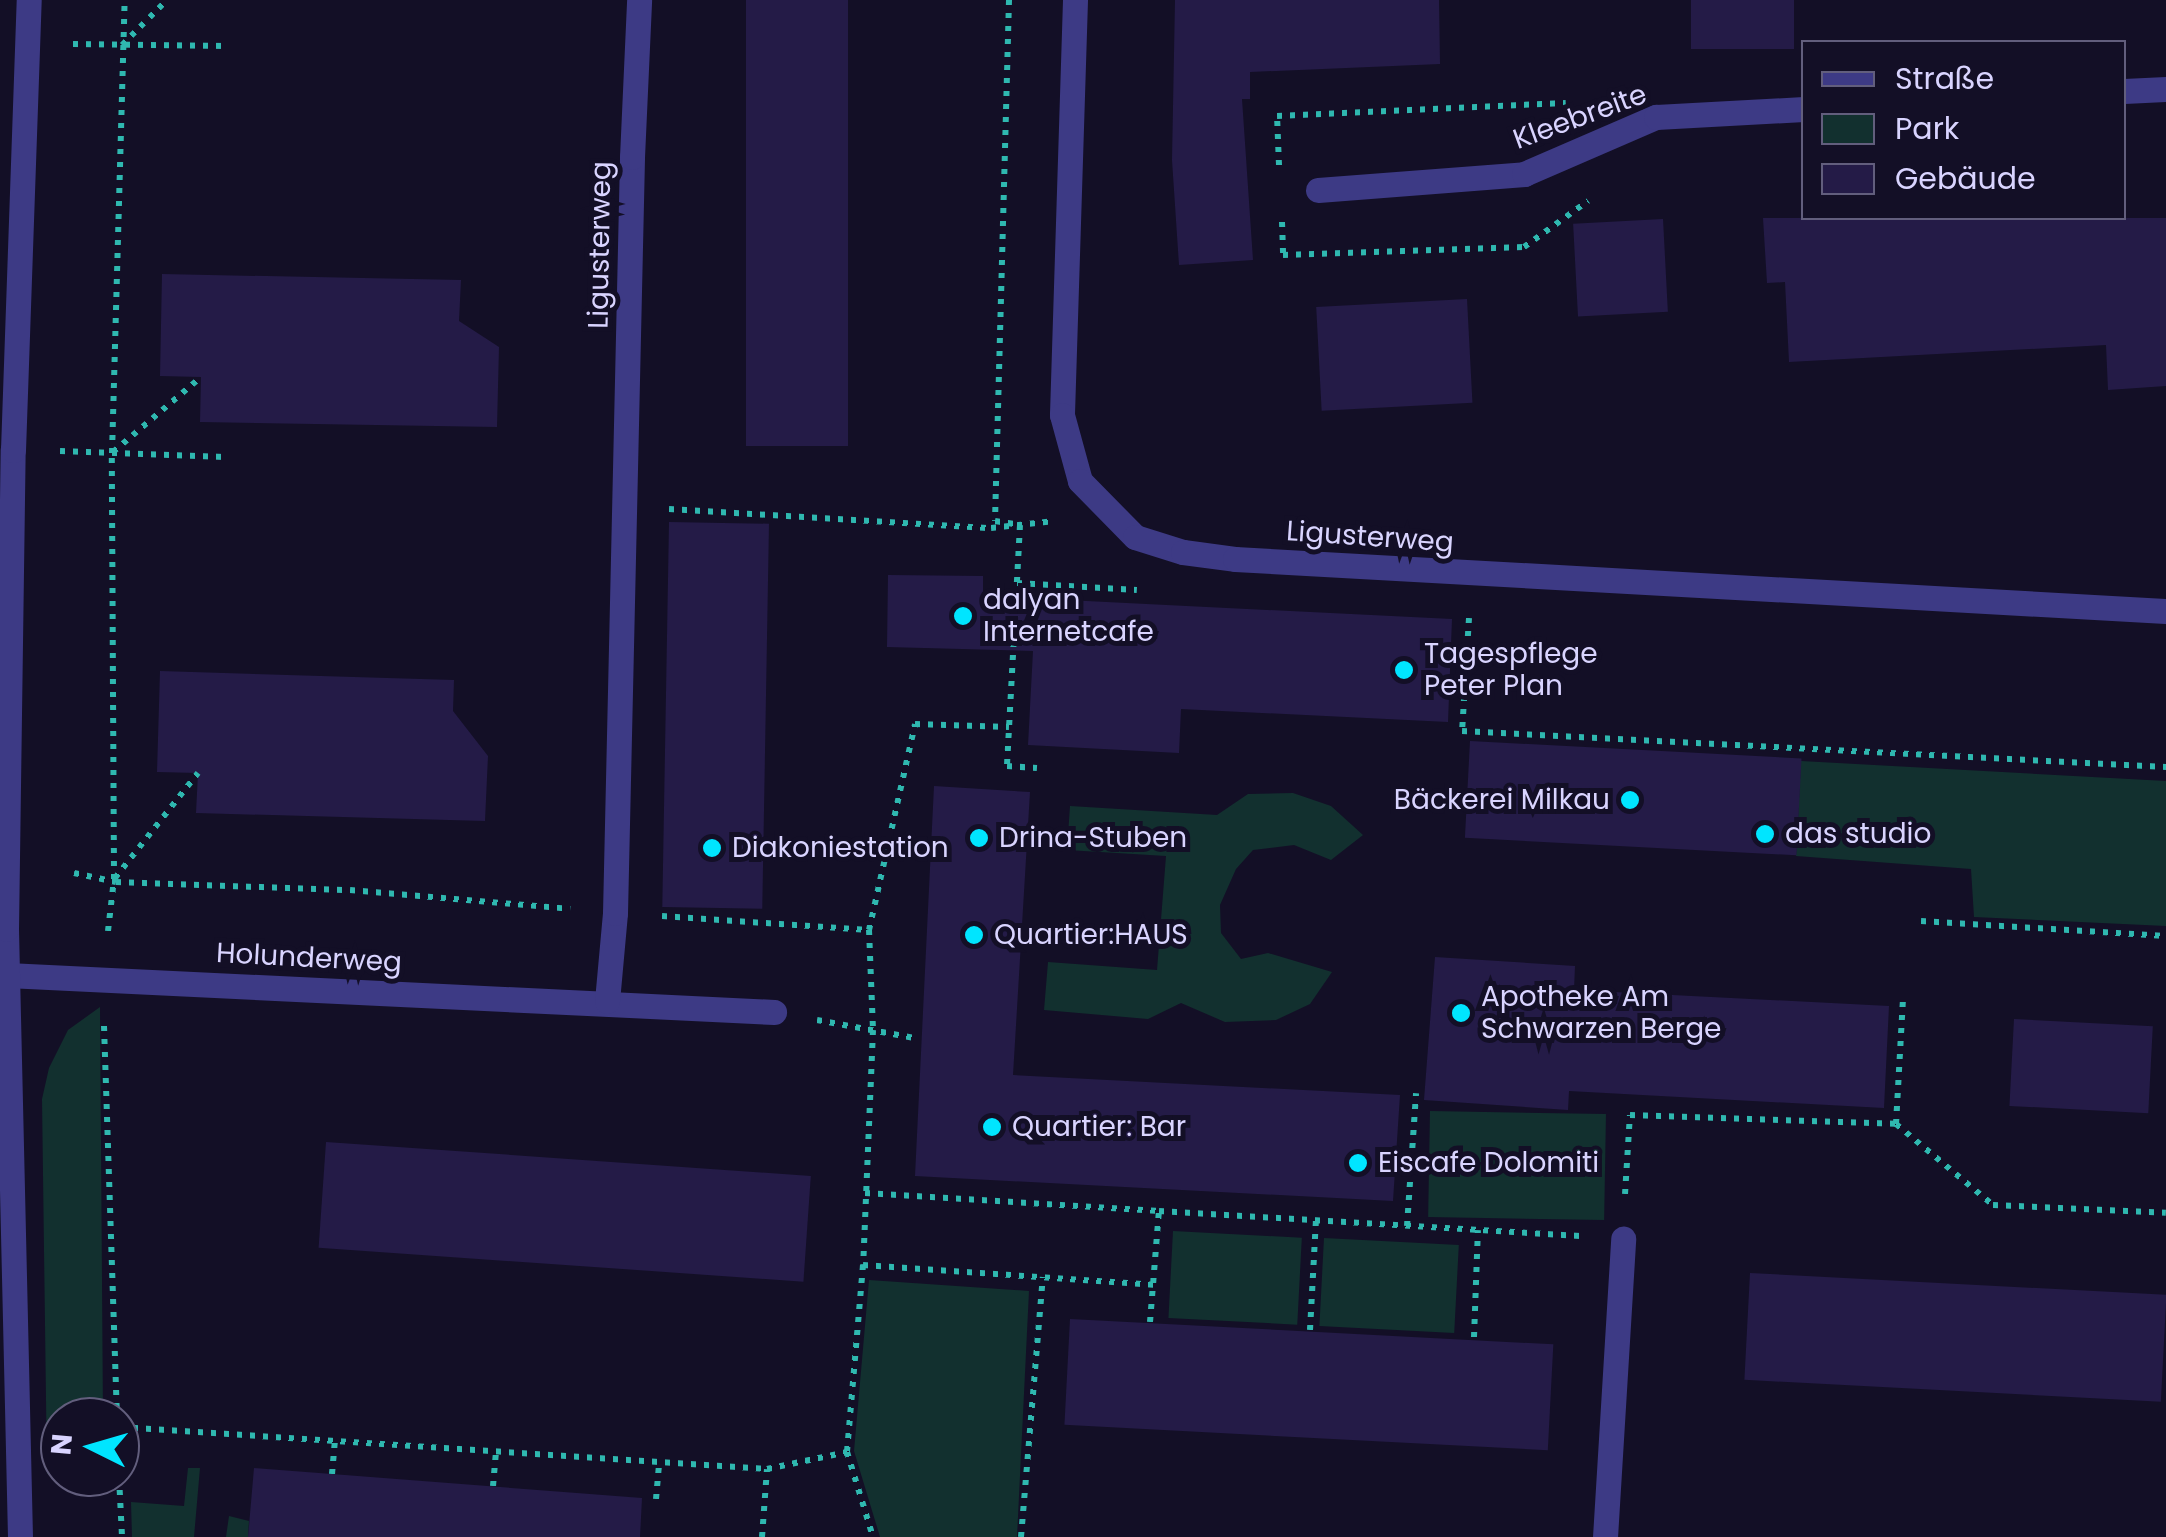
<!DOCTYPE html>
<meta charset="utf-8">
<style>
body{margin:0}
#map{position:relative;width:2166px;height:1537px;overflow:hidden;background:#130f26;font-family:Poppins,sans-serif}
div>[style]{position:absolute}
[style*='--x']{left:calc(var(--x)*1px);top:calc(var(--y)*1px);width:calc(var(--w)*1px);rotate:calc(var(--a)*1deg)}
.green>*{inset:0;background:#12302f;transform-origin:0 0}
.building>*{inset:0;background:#241b47;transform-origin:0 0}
.path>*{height:6px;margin-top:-3px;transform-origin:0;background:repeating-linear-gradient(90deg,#2fb8b0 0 5px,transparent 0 13px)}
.lane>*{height:25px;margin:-12.5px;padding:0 12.5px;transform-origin:12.5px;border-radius:12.5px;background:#3d3a85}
.street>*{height:25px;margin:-12.5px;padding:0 12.5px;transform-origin:12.5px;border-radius:12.5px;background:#3d3a85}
.dots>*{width:28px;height:28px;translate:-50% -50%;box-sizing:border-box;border:5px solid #130f26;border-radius:50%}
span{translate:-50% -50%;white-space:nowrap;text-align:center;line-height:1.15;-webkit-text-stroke:10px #130f26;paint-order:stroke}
.street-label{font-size:28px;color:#d9d4ff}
.poi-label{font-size:28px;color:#d9d4ff}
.left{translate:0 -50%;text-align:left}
.right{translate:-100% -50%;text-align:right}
.legend{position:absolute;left:1801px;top:40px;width:325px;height:180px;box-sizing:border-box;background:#130f26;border:2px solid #625e7d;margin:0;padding:12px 18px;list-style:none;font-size:30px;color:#d9d4ff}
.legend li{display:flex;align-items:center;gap:20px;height:50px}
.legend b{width:50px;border:2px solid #625e7d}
.north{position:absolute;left:40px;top:1397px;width:100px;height:100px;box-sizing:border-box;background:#130f26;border:2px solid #625e7d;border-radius:50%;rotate:275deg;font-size:28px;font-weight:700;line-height:40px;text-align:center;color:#d9d4ff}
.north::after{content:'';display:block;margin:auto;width:35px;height:45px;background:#00e5ff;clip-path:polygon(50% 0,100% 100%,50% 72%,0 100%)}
</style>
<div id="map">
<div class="green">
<i style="clip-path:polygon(1801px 761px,2166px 781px,2166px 926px,1974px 917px,1971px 869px,1796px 856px)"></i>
<i style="clip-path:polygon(1293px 793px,1331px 806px,1363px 835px,1331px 860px,1294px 845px,1253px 850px,1236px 869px,1220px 905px,1221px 933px,1241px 959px,1268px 953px,1332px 972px,1310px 1004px,1276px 1020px,1225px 1022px,1181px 1003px,1148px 1019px,1044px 1010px,1048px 962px,1157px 970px,1166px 856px,1067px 850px,1070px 806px,1217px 815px,1248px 794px)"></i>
<i style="clip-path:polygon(100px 1007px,103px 1417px,60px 1417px,60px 1473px,47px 1474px,42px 1099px,49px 1068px,68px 1030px)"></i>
<i style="left:1430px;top:1111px;width:176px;height:106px;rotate:1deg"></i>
<i style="left:1173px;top:1231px;width:129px;height:87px;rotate:3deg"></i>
<i style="left:1324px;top:1238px;width:135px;height:88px;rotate:3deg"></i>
<i style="clip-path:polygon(869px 1280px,1029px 1291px,1017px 1537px,880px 1537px,854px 1451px)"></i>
<i style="clip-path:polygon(188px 1468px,200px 1468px,194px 1537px,132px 1537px,131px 1502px,184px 1506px)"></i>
<i style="clip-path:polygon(229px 1516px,249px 1521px,248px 1537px,226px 1537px)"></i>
</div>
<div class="building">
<i style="left:746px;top:0;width:102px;height:446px"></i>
<i style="clip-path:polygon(1175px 0,1439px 0,1440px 64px,1250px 72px,1250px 99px,1242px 99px,1253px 260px,1179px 265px,1172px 160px)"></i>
<i style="left:1691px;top:0;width:103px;height:49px"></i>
<i style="clip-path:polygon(1763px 218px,2166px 218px,2166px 386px,2108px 390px,2106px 345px,1789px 362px,1785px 282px,1767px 283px)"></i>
<i style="left:1663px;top:219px;width:93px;height:90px;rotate:87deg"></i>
<i style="clip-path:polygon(162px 274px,461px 280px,459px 321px,499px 347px,497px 427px,200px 422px,201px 377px,160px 376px)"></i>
<i style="left:1467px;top:299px;width:104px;height:151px;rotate:87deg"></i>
<i style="left:669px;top:522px;width:100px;height:385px;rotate:1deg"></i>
<i style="clip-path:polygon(888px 575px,983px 576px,983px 596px,1452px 619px,1448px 722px,1181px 709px,1179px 753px,1028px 745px,1033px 651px,887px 647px)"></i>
<i style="clip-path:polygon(160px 671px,454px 680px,453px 711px,488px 756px,485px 821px,196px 813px,198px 773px,157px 772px)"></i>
<i style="left:1470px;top:741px;width:332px;height:97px;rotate:3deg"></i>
<i style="clip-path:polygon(934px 786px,1030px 792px,1013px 1075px,1400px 1095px,1393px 1201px,915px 1176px)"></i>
<i style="clip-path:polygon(1435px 957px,1575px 966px,1574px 990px,1889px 1006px,1884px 1108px,1569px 1091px,1568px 1110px,1424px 1100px)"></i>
<i style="left:2014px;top:1019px;width:139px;height:87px;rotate:3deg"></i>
<i style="left:326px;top:1142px;width:486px;height:106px;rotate:4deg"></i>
<i style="left:1750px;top:1273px;width:417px;height:107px;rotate:3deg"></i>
<i style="left:1070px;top:1319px;width:484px;height:106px;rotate:3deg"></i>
<i style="clip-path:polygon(254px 1468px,642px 1498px,640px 1537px,248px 1537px)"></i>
</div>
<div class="path">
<i style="--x:1009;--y:0;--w:521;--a:91.54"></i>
<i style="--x:995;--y:521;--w:25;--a:9"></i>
<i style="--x:1020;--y:525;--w:241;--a:93.1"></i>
<i style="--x:1007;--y:766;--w:30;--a:4"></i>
<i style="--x:73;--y:44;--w:154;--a:0.7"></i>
<i style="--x:122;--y:45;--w:64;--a:-45"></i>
<i style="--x:1279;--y:165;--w:49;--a:-92.3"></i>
<i style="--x:1277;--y:116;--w:289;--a:-2.6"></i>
<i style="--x:1282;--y:222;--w:33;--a:88"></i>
<i style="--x:1283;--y:255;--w:241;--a:-1.9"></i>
<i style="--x:1524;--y:247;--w:79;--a:-35.7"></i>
<i style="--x:60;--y:451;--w:165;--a:2.1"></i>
<i style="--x:113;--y:452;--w:116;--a:-40.4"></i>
<i style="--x:669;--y:509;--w:323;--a:3.4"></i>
<i style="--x:991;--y:528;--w:64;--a:-6.2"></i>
<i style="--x:1017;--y:583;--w:120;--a:3.3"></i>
<i style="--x:1469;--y:618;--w:113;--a:93.5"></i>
<i style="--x:1462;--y:731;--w:705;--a:2.93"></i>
<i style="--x:74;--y:873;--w:43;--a:12.1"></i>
<i style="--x:116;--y:882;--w:234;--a:2"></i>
<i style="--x:350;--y:890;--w:221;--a:4.9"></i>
<i style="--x:115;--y:878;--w:134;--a:-51.7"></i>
<i style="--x:662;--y:916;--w:207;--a:3.9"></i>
<i style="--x:869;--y:930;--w:100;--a:87.7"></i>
<i style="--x:873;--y:1030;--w:235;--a:92.4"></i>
<i style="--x:863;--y:1265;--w:188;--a:94.9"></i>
<i style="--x:847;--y:1452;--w:89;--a:73"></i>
<i style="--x:1921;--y:921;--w:245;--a:3.5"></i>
<i style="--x:869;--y:930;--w:211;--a:-77.4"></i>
<i style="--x:915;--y:724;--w:94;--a:1.8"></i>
<i style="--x:108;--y:931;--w:52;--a:-83.4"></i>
<i style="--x:114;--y:879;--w:426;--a:-90.3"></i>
<i style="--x:112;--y:453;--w:453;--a:-88.4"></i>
<i style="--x:817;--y:1020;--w:99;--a:10.5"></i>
<i style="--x:104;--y:1026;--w:391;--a:88.1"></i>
<i style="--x:1896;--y:1124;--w:124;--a:-86.8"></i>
<i style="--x:865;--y:1193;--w:295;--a:3.5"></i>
<i style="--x:1625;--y:1194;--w:79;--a:-86.4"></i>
<i style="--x:1630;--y:1115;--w:266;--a:1.9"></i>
<i style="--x:1896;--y:1124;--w:126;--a:39.9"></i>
<i style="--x:1993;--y:1205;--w:173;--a:2.6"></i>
<i style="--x:1407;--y:1226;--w:133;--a:-86.1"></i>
<i style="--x:863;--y:1265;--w:291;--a:3.9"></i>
<i style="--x:1150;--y:1322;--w:111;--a:-85.4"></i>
<i style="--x:1159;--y:1211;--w:422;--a:3.4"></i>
<i style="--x:1310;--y:1330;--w:110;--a:-86.9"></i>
<i style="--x:1474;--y:1337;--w:107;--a:-87.9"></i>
<i style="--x:120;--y:1427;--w:648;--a:3.71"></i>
<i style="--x:767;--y:1469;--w:82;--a:-12"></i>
<i style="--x:332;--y:1474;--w:33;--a:-85"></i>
<i style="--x:119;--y:1477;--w:60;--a:87.1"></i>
<i style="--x:493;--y:1486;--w:35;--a:-85"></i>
<i style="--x:656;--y:1499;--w:38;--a:-85"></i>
<i style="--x:762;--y:1537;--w:68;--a:-85.8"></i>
<i style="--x:1021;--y:1537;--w:261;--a:-85.2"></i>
</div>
<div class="lane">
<i style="--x:1605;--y:1537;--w:299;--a:-86.5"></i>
</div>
<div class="street">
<i style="--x:1075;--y:0;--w:415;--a:91.8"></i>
<i style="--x:1062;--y:415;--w:68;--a:74.7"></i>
<i style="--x:1080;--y:481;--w:78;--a:45.5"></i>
<i style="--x:1135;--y:537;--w:50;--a:17.4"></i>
<i style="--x:1183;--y:552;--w:52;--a:7.7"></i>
<i style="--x:1235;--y:559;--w:932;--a:3.2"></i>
<i style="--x:2124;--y:91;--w:42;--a:-2.7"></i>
<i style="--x:1318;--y:190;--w:207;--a:-4.4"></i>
<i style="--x:1524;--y:174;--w:144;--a:-23.4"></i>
<i style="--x:1656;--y:117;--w:148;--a:-3.1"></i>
<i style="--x:7;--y:975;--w:768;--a:2.76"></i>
<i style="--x:607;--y:1001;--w:88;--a:-84.8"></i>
<i style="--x:615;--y:913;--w:756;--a:-88.71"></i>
<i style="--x:632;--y:157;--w:157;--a:-87.4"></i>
<i style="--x:20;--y:1537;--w:608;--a:-91.32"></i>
<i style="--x:6;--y:929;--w:479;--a:-89.2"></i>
<i style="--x:13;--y:450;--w:450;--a:-88"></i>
</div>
<div class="dots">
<i style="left:963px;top:616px;background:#00e5ff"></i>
<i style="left:1404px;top:670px;background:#00e5ff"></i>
<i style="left:1630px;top:800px;background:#00e5ff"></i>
<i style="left:1765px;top:834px;background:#00e5ff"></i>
<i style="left:979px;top:838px;background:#00e5ff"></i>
<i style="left:712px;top:848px;background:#00e5ff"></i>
<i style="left:974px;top:935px;background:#00e5ff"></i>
<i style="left:1461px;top:1013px;background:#00e5ff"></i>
<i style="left:992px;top:1127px;background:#00e5ff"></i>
<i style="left:1358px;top:1163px;background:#00e5ff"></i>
</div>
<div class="street-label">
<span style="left:1580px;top:117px;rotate:-20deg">Kleebreite</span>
<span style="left:600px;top:245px;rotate:-89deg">Ligusterweg</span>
<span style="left:1370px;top:537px;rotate:4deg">Ligusterweg</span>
<span style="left:309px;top:958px;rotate:3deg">Holunderweg</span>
</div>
<div class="poi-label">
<span class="left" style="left:983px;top:616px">dalyan<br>Internetcafe</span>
<span class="left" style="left:1424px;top:670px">Tagespflege<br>Peter Plan</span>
<span class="right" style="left:1610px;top:800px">Bäckerei Milkau</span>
<span class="left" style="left:1785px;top:834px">das studio</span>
<span class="left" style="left:999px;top:838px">Drina-Stuben</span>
<span class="left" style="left:732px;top:848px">Diakoniestation</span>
<span class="left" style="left:994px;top:935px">Quartier:HAUS</span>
<span class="left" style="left:1481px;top:1013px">Apotheke Am<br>Schwarzen Berge</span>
<span class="left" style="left:1012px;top:1127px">Quartier: Bar</span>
<span class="left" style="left:1378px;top:1163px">Eiscafe Dolomiti</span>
</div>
<ul class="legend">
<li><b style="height:12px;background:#3d3a85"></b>Straße</li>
<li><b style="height:28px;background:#12302f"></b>Park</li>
<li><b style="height:28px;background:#241b47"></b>Gebäude</li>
</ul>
<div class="north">N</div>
</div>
